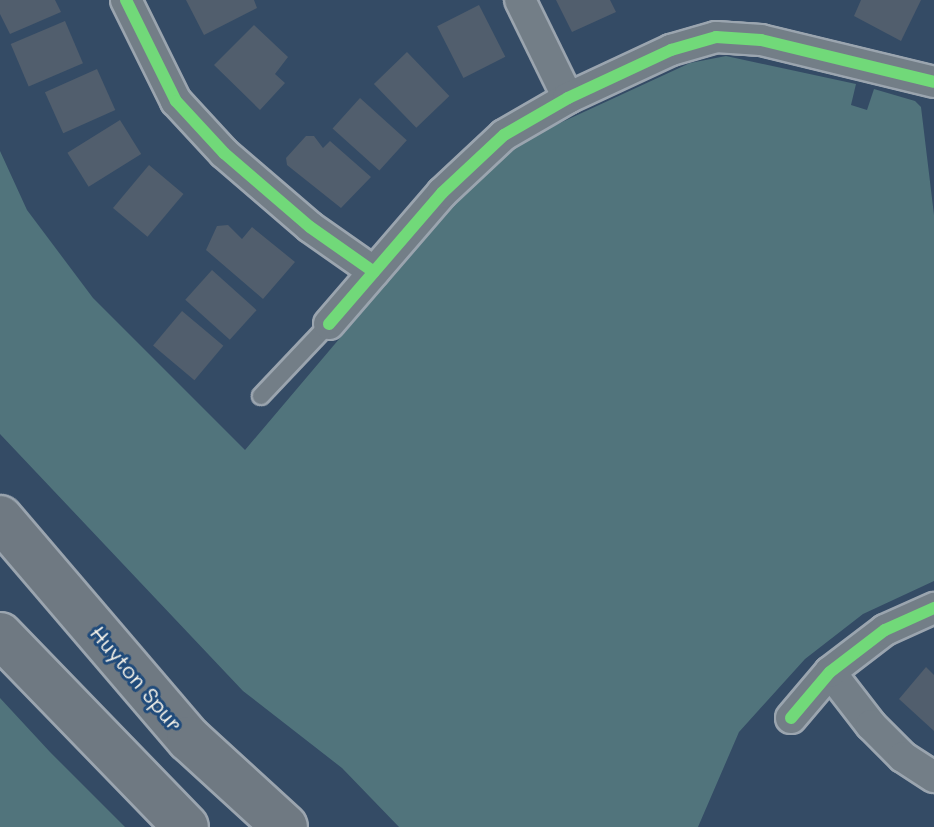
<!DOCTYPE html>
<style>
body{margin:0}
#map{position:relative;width:934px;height:827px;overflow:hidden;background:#344b65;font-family:Mali,sans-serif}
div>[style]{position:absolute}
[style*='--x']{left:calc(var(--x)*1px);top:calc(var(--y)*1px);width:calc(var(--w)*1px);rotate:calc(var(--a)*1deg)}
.green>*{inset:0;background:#51747c}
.building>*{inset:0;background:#515e6d;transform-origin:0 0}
.roads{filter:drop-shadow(2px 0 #9ba5af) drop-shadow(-2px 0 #9ba5af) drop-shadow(0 2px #9ba5af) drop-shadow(0 -2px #9ba5af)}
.service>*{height:16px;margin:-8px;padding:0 8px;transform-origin:8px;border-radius:8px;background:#737e87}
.minor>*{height:30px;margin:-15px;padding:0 15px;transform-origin:15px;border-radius:15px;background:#737e87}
.motorway>*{height:44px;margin:-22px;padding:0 22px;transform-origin:22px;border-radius:22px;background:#6f7982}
.cycleway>*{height:12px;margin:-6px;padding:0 6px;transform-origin:6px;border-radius:6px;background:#71d979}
span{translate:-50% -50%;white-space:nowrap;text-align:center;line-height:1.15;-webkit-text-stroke:6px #1f4a7a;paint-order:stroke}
.street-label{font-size:22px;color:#f4f1e8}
</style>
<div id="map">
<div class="green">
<i style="clip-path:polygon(726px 56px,856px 84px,851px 105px,867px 110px,874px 89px,915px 101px,921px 107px,934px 215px,934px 581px,863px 614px,805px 659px,739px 732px,698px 827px,399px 827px,342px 768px,243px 691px,0 434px,0 151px,27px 210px,93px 298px,245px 450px,484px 168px,521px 141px,690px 63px)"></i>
<i style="clip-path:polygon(0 698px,50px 752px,125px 827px,0 827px)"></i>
</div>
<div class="building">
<i style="clip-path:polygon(0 0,55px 0,61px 12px,10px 34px,0 14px)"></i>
<i style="clip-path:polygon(186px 0,254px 0,257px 8px,204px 35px)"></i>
<i style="clip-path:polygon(556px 0,610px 0,616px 12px,572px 32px)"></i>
<i style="clip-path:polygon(861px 0,921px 0,901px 41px,854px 16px)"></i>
<i style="left:479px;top:5px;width:58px;height:47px;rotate:63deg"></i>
<i style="left:65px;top:21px;width:46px;height:59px;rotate:67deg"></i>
<i style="clip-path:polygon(254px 25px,288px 57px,275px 74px,285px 83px,260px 110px,214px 65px)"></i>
<i style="left:407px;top:52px;width:61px;height:46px;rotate:46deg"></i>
<i style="left:97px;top:69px;width:45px;height:57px;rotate:66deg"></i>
<i style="left:360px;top:98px;width:63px;height:41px;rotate:42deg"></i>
<i style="left:120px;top:120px;width:40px;height:62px;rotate:58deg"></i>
<i style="clip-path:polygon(306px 136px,314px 136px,323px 148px,330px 141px,371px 177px,341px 208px,287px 165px,286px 158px)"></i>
<i style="left:149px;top:165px;width:45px;height:56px;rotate:40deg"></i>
<i style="clip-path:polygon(228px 225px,242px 239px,252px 227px,295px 262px,263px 299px,206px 250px,217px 226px)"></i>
<i style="left:212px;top:270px;width:60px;height:40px;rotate:42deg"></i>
<i style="left:182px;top:311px;width:54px;height:45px;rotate:40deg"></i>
<i style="clip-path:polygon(926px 667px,934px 675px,934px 731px,899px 699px)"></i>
</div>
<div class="roads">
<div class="service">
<i style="--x:261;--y:396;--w:99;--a:-46.6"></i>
</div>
<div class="minor">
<i style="--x:126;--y:0;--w:113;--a:63.7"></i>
<i style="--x:176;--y:101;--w:71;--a:47.3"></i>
<i style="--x:224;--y:153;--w:113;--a:40.7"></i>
<i style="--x:310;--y:227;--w:78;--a:35.1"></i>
<i style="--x:520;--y:0;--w:109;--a:63.9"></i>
<i style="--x:329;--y:324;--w:173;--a:-49.2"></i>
<i style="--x:442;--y:193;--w:85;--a:-43.1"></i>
<i style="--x:504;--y:135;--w:74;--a:-30"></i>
<i style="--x:568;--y:98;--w:114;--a:-25"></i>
<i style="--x:671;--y:50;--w:47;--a:-16.1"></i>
<i style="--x:716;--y:37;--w:45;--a:3.8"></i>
<i style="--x:761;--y:40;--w:178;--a:13.6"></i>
<i style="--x:830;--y:672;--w:67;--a:52.3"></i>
<i style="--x:871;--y:725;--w:45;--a:45"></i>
<i style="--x:903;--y:757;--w:37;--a:33"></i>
<i style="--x:791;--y:718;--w:60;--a:-49.7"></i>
<i style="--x:830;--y:672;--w:69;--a:-37.4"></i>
<i style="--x:885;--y:630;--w:54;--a:-24.2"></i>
</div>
<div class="motorway">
<i style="--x:0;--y:518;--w:291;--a:49.5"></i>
<i style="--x:189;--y:739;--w:130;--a:42.5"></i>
<i style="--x:0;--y:635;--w:267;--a:45.9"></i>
</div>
</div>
<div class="cycleway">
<i style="--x:126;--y:0;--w:113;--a:63.7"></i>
<i style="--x:176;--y:101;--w:71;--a:47.3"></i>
<i style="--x:224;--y:153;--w:113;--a:40.7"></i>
<i style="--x:310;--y:227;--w:78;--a:35.1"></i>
<i style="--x:329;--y:324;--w:173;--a:-49.2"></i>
<i style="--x:442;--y:193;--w:85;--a:-43.1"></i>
<i style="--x:504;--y:135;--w:74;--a:-30"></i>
<i style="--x:568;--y:98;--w:114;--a:-25"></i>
<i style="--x:671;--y:50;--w:47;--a:-16.1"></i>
<i style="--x:716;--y:37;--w:45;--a:3.8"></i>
<i style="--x:761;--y:40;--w:178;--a:13.6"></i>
<i style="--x:791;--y:718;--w:60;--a:-49.7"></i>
<i style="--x:830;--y:672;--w:69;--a:-37.4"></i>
<i style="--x:885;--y:630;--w:54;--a:-24.2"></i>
</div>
<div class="street-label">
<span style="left:137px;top:678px;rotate:50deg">Huyton Spur</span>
</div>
</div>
